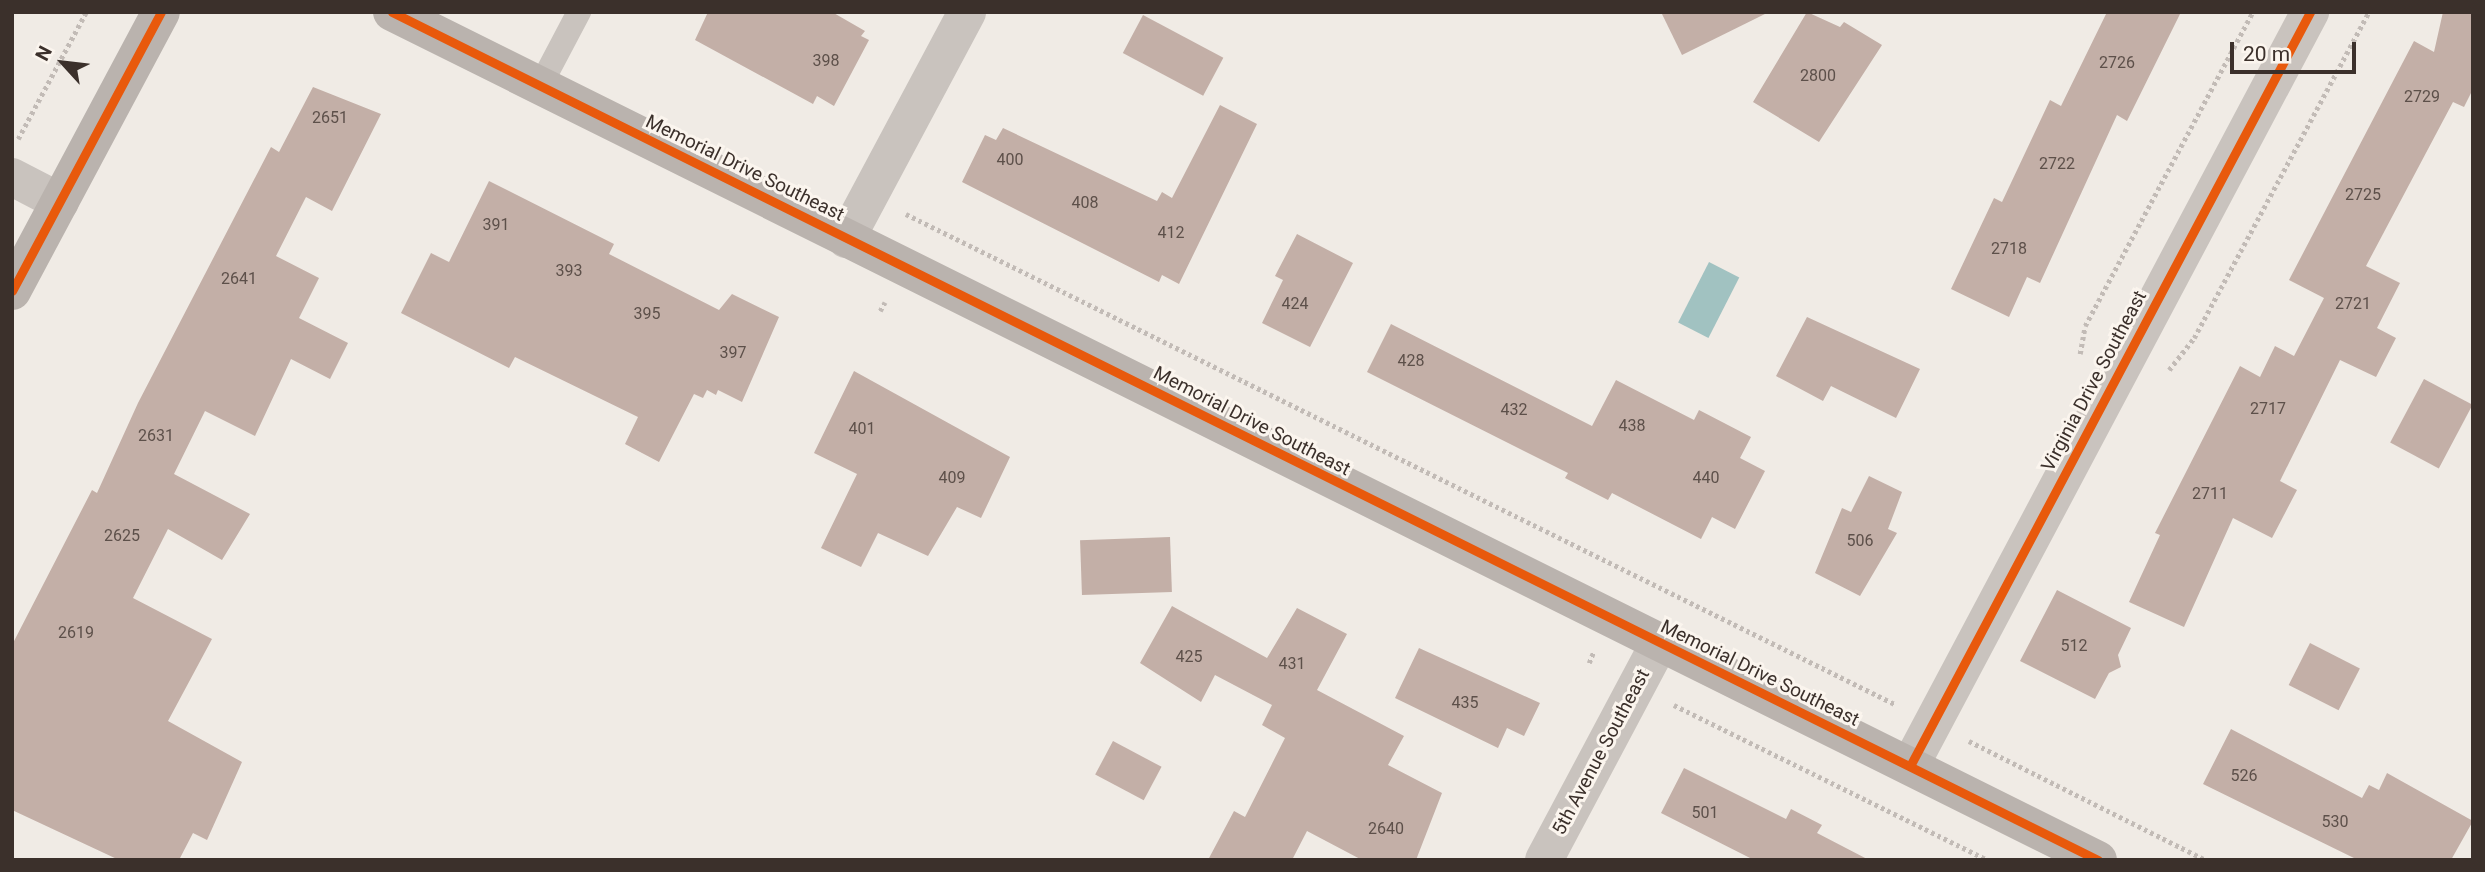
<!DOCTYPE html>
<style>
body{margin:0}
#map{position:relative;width:2485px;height:872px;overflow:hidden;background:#f0ebe5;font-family:Roboto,sans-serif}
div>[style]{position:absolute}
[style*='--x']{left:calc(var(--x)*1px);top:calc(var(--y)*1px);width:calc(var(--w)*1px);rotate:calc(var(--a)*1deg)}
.water>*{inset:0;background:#a1c2c1;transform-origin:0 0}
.building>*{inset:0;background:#c3afa7;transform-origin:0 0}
.path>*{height:4.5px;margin-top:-2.25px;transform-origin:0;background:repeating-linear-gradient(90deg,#c2bbb6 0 3.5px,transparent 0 7px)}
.lane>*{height:24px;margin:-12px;padding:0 12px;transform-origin:12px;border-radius:12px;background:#c9c3be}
.street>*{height:38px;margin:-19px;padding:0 19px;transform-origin:19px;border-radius:19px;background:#c9c3be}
.secondary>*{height:38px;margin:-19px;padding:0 19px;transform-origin:19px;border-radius:19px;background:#bab3ae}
.cycleway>*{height:9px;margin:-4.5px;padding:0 4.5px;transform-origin:4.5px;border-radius:4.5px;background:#e8590c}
span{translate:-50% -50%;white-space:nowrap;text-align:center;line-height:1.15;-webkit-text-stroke:6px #fbf5ee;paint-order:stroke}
.number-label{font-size:16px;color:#5d504a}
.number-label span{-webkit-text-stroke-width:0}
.street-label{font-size:19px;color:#3b302b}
.frame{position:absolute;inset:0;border:14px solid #3b302b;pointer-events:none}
.north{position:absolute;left:28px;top:28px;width:70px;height:70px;-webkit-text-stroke:5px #fbf5ee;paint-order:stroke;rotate:297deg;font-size:19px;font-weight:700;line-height:28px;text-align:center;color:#3b302b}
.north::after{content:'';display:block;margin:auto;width:24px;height:32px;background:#3b302b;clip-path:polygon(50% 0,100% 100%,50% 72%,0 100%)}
.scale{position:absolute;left:2230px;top:42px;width:126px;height:32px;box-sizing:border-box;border:4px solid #3b302b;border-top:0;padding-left:9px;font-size:21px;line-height:24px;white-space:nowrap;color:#3b302b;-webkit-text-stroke:5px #fbf5ee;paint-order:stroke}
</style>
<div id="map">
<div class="water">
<i style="left:1709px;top:262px;width:34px;height:68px;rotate:27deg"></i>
</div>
<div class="building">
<i style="clip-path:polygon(708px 12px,832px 12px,865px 31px,861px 36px,869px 40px,834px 106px,817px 96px,813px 104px,695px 40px)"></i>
<i style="clip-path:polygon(1661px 12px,1769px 12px,1682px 55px)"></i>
<i style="clip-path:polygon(1807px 12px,1840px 27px,1844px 22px,1882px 45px,1819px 142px,1753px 102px)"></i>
<i style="clip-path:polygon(2107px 12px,2181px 12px,2127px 121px,2117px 115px,2040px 283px,2027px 277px,2009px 317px,1951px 289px,1994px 198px,2002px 202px,2050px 100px,2061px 106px)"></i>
<i style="clip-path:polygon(2443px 12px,2473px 12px,2473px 89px,2464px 107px,2453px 102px,2366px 266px,2400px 283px,2377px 328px,2396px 338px,2376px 377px,2340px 360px,2280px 481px,2297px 490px,2272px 538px,2233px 518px,2184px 627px,2129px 602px,2160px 535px,2155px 533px,2240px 366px,2260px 377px,2275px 346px,2294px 356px,2324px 298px,2289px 280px,2414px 41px,2434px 52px)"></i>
<i style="left:1143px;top:15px;width:91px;height:43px;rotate:28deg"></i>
<i style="clip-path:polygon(313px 87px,381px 114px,332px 211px,306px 197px,276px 256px,319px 278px,299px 318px,348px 343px,330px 379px,291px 359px,255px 436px,205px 411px,174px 474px,250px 514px,222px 560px,168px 529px,133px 598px,212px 639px,168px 721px,242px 762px,207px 840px,193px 833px,179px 860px,119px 860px,12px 810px,12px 645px,92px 490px,97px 493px,138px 403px,271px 147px,279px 152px)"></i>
<i style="clip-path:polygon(1220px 105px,1257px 124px,1179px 284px,1162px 275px,1159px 282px,962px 182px,985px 135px,996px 140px,1003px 128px,1157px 201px,1162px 192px,1172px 198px)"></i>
<i style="clip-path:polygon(489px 181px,614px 244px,609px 254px,719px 310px,732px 294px,779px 317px,742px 402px,718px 390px,716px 395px,707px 390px,703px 398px,694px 394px,659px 462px,625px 444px,638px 417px,515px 357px,509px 368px,401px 313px,431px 253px,449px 262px)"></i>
<i style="clip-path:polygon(1297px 234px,1353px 263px,1310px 347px,1262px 323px,1283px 280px,1275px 276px)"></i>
<i style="clip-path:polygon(1807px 317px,1920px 369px,1896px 418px,1831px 386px,1823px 401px,1776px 376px)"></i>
<i style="clip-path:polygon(1391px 324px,1592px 426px,1616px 380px,1694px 420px,1699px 410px,1751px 437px,1740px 458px,1765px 471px,1735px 529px,1712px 517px,1701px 539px,1612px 493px,1608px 500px,1565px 478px,1568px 473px,1367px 372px)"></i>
<i style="clip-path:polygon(854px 371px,1010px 457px,981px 518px,957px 507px,928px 556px,878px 533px,861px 567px,821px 548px,857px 474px,814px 453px)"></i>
<i style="left:2424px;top:379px;width:55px;height:72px;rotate:28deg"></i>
<i style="clip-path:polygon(1869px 476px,1902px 492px,1888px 529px,1897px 533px,1860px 596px,1815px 573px,1842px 508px,1851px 512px)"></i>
<i style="left:1170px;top:537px;width:55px;height:90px;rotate:88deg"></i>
<i style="clip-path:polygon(2057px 590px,2131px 628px,2118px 655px,2121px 667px,2109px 673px,2095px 699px,2020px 661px)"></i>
<i style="clip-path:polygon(1172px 606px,1267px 658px,1297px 608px,1347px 634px,1317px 690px,1404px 736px,1388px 765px,1442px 793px,1416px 860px,1362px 860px,1307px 831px,1292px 860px,1208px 860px,1234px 811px,1245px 817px,1285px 738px,1262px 725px,1272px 705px,1215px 675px,1201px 702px,1140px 663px)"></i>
<i style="left:2310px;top:643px;width:56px;height:47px;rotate:27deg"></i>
<i style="clip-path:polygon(1419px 648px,1540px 703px,1524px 736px,1507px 728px,1498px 748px,1395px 698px)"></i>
<i style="clip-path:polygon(2231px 729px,2362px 798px,2369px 785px,2379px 790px,2387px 773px,2473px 821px,2451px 860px,2358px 860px,2203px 784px)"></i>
<i style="left:1113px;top:741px;width:55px;height:38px;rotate:28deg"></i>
<i style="clip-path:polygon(1684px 768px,1786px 819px,1791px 809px,1822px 825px,1817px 833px,1869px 860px,1754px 860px,1661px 813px)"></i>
</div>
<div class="path">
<i style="--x:18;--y:139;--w:144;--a:-61.8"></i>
<i style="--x:906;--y:214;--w:1104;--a:26.36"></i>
<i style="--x:880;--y:311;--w:10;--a:-61"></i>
<i style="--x:2080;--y:354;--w:28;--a:-80"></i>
<i style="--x:2085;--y:326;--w:356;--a:-61.9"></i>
<i style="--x:2169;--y:370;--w:41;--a:-52"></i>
<i style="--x:2194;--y:338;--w:370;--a:-61.8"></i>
<i style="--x:1589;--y:663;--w:11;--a:-68"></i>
<i style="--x:1674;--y:705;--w:350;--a:26.3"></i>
<i style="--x:1969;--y:741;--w:265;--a:26.7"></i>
</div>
<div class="lane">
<i style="--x:540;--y:86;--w:84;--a:-62.2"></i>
</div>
<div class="street">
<i style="--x:12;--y:177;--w:54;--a:27.5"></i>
<i style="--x:846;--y:239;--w:257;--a:-61.9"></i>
<i style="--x:1910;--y:766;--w:854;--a:-62.05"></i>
<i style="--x:1544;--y:860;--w:245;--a:-62"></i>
</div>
<div class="secondary">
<i style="--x:392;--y:12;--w:1905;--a:26.43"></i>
<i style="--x:12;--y:291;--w:316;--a:-61.9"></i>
</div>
<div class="cycleway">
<i style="--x:392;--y:12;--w:1905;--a:26.43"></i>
<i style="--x:12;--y:291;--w:316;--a:-61.9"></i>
<i style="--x:1910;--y:766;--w:854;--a:-62.05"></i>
</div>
<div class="number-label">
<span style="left:826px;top:61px">398</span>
<span style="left:2117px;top:63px">2726</span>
<span style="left:1818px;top:76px">2800</span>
<span style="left:2422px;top:97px">2729</span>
<span style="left:330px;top:118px">2651</span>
<span style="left:1010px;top:160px">400</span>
<span style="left:2057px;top:164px">2722</span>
<span style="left:2363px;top:195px">2725</span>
<span style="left:1085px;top:203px">408</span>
<span style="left:496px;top:225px">391</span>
<span style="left:1171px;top:233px">412</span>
<span style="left:2009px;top:249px">2718</span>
<span style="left:569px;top:271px">393</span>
<span style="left:239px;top:279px">2641</span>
<span style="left:1295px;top:304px">424</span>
<span style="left:2353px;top:304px">2721</span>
<span style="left:647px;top:314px">395</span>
<span style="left:733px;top:353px">397</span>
<span style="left:1411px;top:361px">428</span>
<span style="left:2268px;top:409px">2717</span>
<span style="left:1514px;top:410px">432</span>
<span style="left:1632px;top:426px">438</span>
<span style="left:862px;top:429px">401</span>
<span style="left:156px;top:436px">2631</span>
<span style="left:952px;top:478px">409</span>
<span style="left:1706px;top:478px">440</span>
<span style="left:2210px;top:494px">2711</span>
<span style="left:122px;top:536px">2625</span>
<span style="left:1860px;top:541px">506</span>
<span style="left:76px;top:633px">2619</span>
<span style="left:2074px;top:646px">512</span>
<span style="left:1189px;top:657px">425</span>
<span style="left:1292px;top:664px">431</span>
<span style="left:1465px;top:703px">435</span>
<span style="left:2244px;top:776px">526</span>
<span style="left:1705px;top:813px">501</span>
<span style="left:2335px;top:822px">530</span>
<span style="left:1386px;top:829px">2640</span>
</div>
<div class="street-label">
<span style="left:745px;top:168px;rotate:26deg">Memorial Drive Southeast</span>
<span style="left:2094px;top:381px;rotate:-62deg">Virginia Drive Southeast</span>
<span style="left:1252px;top:421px;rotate:27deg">Memorial Drive Southeast</span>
<span style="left:1760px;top:673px;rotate:26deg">Memorial Drive Southeast</span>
<span style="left:1601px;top:752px;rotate:-62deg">5th Avenue Southeast</span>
</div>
<div class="frame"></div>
<div class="north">N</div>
<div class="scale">20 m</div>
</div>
